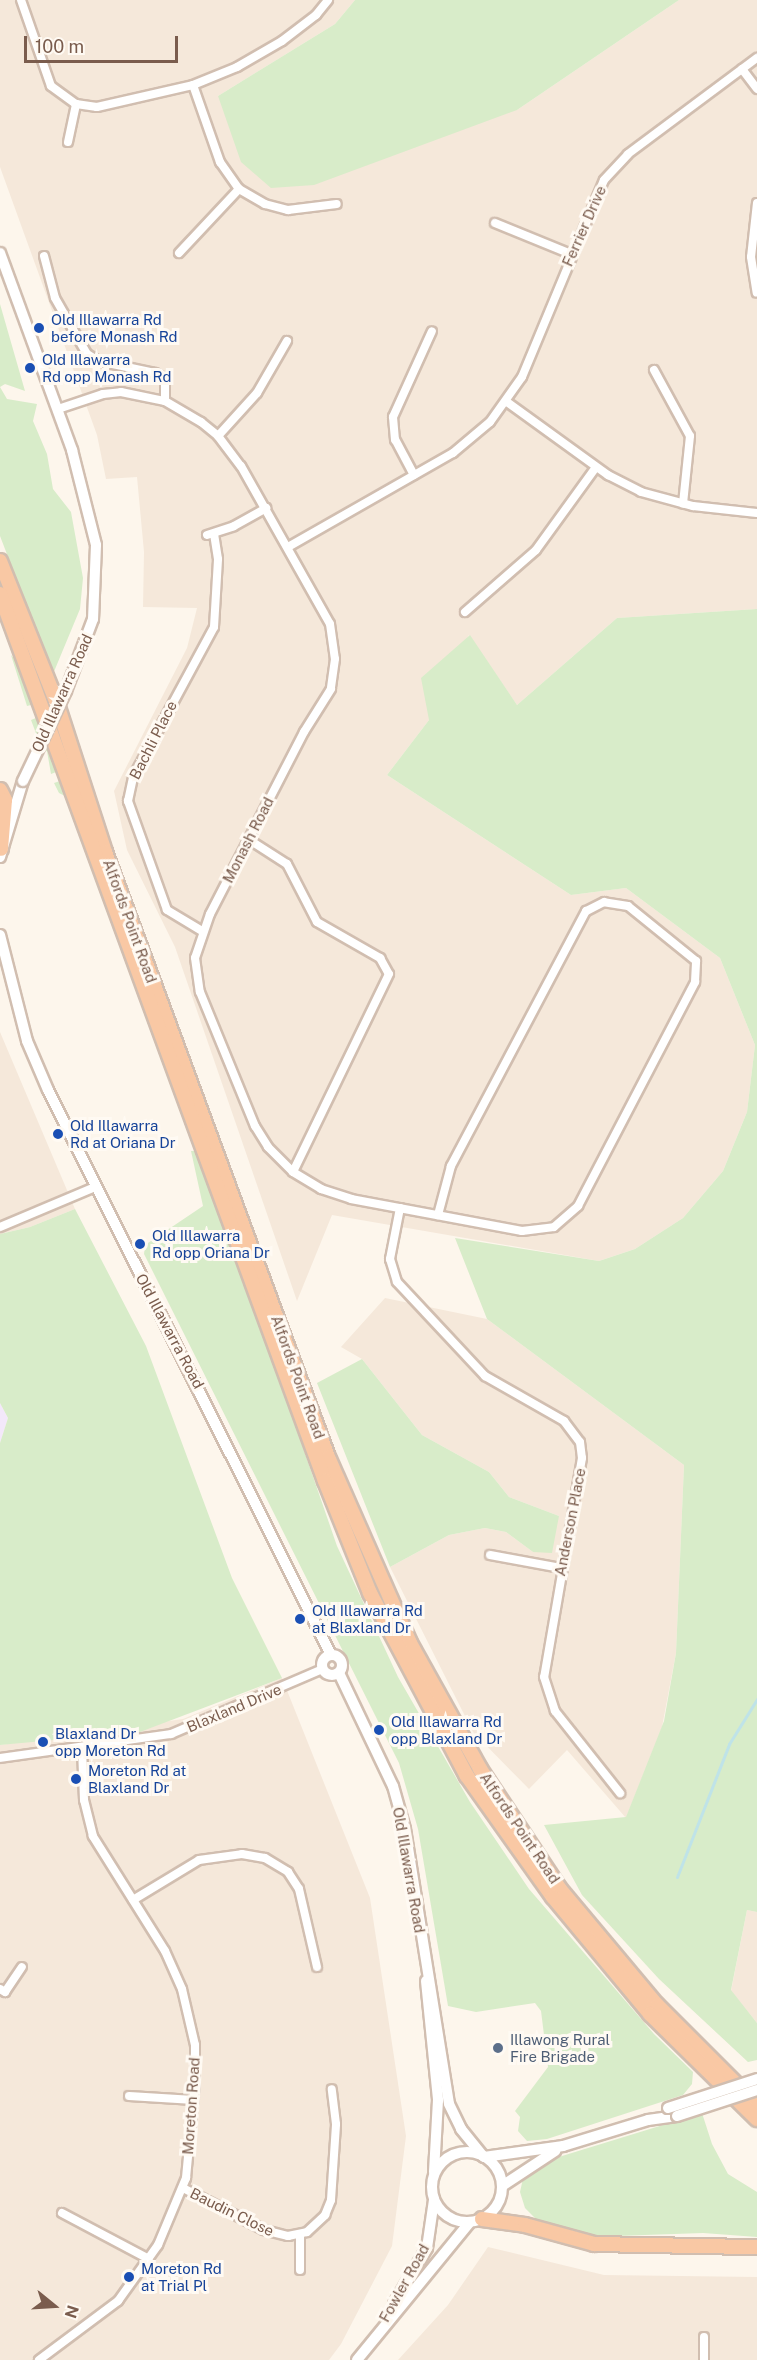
<!DOCTYPE html>
<style>
body{margin:0}
#map{position:relative;width:757px;height:2360px;overflow:hidden;background:#fdf6ec;font-family:"Public Sans",sans-serif}
div>[style]{position:absolute}
[style*='--x']{left:calc(var(--x)*1px);top:calc(var(--y)*1px);width:calc(var(--w)*1px);rotate:calc(var(--a)*1deg)}
.residential>*{inset:0;background:#f5e8da}
.education>*{inset:0;background:#f3e8fa}
.green>*{inset:0;background:#d8ecc9}
.stream>*{height:3px;margin:-1.5px;padding:0 1.5px;transform-origin:1.5px;border-radius:1.5px;background:#bfe3e8}
.roads{filter:drop-shadow(2px 0 #d1beb0) drop-shadow(-2px 0 #d1beb0) drop-shadow(0 2px #d1beb0) drop-shadow(0 -2px #d1beb0)}
.minor>*{height:8px;margin:-4px;padding:0 4px;transform-origin:4px;border-radius:4px;background:#fff}
.tertiary>*{height:10px;margin:-5px;padding:0 5px;transform-origin:5px;border-radius:5px;background:#fff}
.tertiary>.ring{margin:-5px;padding:0;box-sizing:content-box;background:none;border:10px solid #fff;border-radius:50%}
.trunk>*{height:14px;margin:-7px;padding:0 7px;transform-origin:7px;border-radius:7px;background:#f9c8a4}
.bridges{filter:drop-shadow(2px 0 #d1beb0) drop-shadow(-2px 0 #d1beb0) drop-shadow(0 2px #d1beb0) drop-shadow(0 -2px #d1beb0)}
.tertiary-bridge>*{height:10px;margin:-5px;padding:0 5px;transform-origin:5px;border-radius:5px;background:#fff}
.dots>*{width:16px;height:16px;translate:-50% -50%;box-sizing:border-box;border:3px solid #fffaf3;border-radius:50%}
span{translate:-50% -50%;white-space:nowrap;text-align:center;line-height:1.15;-webkit-text-stroke:6px #fffaf3;paint-order:stroke}
.street-label{font-size:15px;color:#7a5c4d}
.transit-label{font-size:15px;color:#164399}
.left{translate:0 -50%;text-align:left}
.service-label{font-size:15px;color:#4e5e75}
.north{position:absolute;left:24px;top:2276px;width:60px;height:60px;-webkit-text-stroke:4px #fffaf3;paint-order:stroke;rotate:108deg;font-size:16px;font-weight:700;line-height:24px;text-align:center;color:#7a5c4d}
.north::after{content:'';display:block;margin:auto;width:21px;height:27px;background:#7a5c4d;clip-path:polygon(50% 0,100% 100%,50% 72%,0 100%)}
.scale{position:absolute;left:24px;top:36px;width:154px;height:27px;box-sizing:border-box;border:3px solid #7a5c4d;border-top:0;padding-left:8px;font-size:18px;line-height:21px;white-space:nowrap;color:#7a5c4d;-webkit-text-stroke:4px #fffaf3;paint-order:stroke}
</style>
<div id="map">
<div class="residential">
<i style="clip-path:polygon(0 0,355px 0,335px 24px,218px 96px,517px 110px,679px 0,757px 0,757px 609px,617px 618px,517px 705px,469px 635px,429px 720px,387px 775px,571px 895px,626px 888px,720px 958px,755px 1045px,747px 1112px,723px 1171px,683px 1218px,635px 1249px,599px 1261px,332px 1215px,297px 1301px,175px 947px,127px 850px,114px 791px,187px 648px,197px 608px,143px 607px,144px 552px,137px 477px,106px 479px,97px 435px,0 167px)"></i>
<i style="clip-path:polygon(0 1032px,75px 1209px,30px 1227px,0 1234px)"></i>
<i style="clip-path:polygon(385px 1298px,487px 1319px,684px 1465px,676px 1653px,662px 1727px,626px 1818px,567px 1750px,529px 1789px,473px 1732px,390px 1567px,449px 1535px,485px 1528px,506px 1532px,533px 1552px,559px 1516px,509px 1497px,489px 1472px,422px 1435px,362px 1359px,341px 1347px)"></i>
<i style="clip-path:polygon(282px 1678px,370px 1898px,406px 2136px,392px 2246px,341px 2344px,329px 2360px,0 2360px,0 1745px,183px 1719px)"></i>
<i style="clip-path:polygon(747px 1910px,757px 1912px,757px 2023px,731px 1991px)"></i>
<i style="clip-path:polygon(488px 2247px,604px 2275px,757px 2277px,757px 2360px,398px 2360px,448px 2305px)"></i>
</div>
<div class="education">
<i style="clip-path:polygon(0 1403px,8px 1418px,0 1443px)"></i>
</div>
<div class="green">
<i style="clip-path:polygon(355px 0,679px 0,517px 110px,314px 185px,271px 188px,241px 162px,218px 96px,335px 24px)"></i>
<i style="clip-path:polygon(0 304px,25px 391px,5px 384px,0 387px,7px 399px,37px 404px,33px 421px,47px 454px,53px 489px,71px 512px,83px 578px,80px 609px,53px 674px,0 536px)"></i>
<i style="clip-path:polygon(757px 609px,757px 1912px,747px 1910px,731px 1990px,757px 2023px,757px 2060px,748px 2062px,659px 1979px,582px 1895px,544px 1825px,626px 1817px,664px 1721px,676px 1653px,684px 1465px,487px 1319px,455px 1238px,599px 1261px,635px 1249px,683px 1218px,723px 1171px,747px 1112px,755px 1045px,720px 958px,626px 888px,571px 895px,387px 775px,429px 720px,421px 678px,470px 635px,517px 705px,617px 618px)"></i>
<i style="clip-path:polygon(11px 655px,19px 664px,69px 798px,59px 793px,54px 783px,60px 781px,56px 772px,51px 774px,47px 751px,43px 752px,31px 720px,36px 718px,31px 705px,27px 706px)"></i>
<i style="clip-path:polygon(191px 1151px,195px 1151px,203px 1168px,234px 1248px,337px 1546px,398px 1677px,470px 1802px,529px 1889px,654px 2034px,693px 2072px,692px 2084px,683px 2095px,547px 2139px,527px 2141px,518px 2131px,520px 2117px,515px 2111px,548px 2067px,541px 2011px,535px 2003px,476px 2012px,448px 2006px,418px 1829px,399px 1763px,144px 1254px,145px 1245px,203px 1206px)"></i>
<i style="clip-path:polygon(75px 1209px,146px 1346px,232px 1578px,282px 1678px,140px 1732px,0 1745px,0 1443px,8px 1418px,0 1403px,0 1234px,30px 1227px)"></i>
<i style="clip-path:polygon(362px 1359px,422px 1435px,489px 1472px,509px 1497px,559px 1516px,552px 1553px,533px 1552px,506px 1532px,485px 1528px,449px 1535px,390px 1567px,317px 1383px)"></i>
<i style="clip-path:polygon(702px 2113px,712px 2144px,728px 2174px,757px 2192px,757px 2237px,703px 2233px,587px 2237px,540px 2223px,525px 2208px,520px 2192px,524px 2174px,549px 2160px)"></i>
</div>
<div class="stream">
<i style="--x:677;--y:1877;--w:143;--a:-68.6"></i>
<i style="--x:729;--y:1744;--w:53;--a:-58.1"></i>
</div>
<div class="roads">
<div class="minor">
<i style="--x:21;--y:0;--w:91;--a:70.8"></i>
<i style="--x:51;--y:86;--w:31;--a:36"></i>
<i style="--x:76;--y:104;--w:21;--a:8"></i>
<i style="--x:97;--y:107;--w:98;--a:-12.9"></i>
<i style="--x:193;--y:85;--w:48;--a:-22.2"></i>
<i style="--x:237;--y:67;--w:52;--a:-30"></i>
<i style="--x:282;--y:41;--w:43;--a:-37.4"></i>
<i style="--x:316;--y:15;--w:19;--a:-51"></i>
<i style="--x:742;--y:69;--w:25;--a:53"></i>
<i style="--x:193;--y:85;--w:82;--a:70.7"></i>
<i style="--x:220;--y:162;--w:33;--a:55"></i>
<i style="--x:239;--y:189;--w:30;--a:30"></i>
<i style="--x:265;--y:204;--w:24;--a:15"></i>
<i style="--x:288;--y:210;--w:49;--a:-7"></i>
<i style="--x:68;--y:142;--w:39;--a:-78"></i>
<i style="--x:757;--y:203;--w:54;--a:96.3"></i>
<i style="--x:751;--y:257;--w:36;--a:81"></i>
<i style="--x:495;--y:223;--w:82;--a:22.2"></i>
<i style="--x:179;--y:253;--w:88;--a:-46.8"></i>
<i style="--x:44;--y:256;--w:43;--a:75.3"></i>
<i style="--x:55;--y:298;--w:64;--a:60.3"></i>
<i style="--x:87;--y:354;--w:13;--a:32"></i>
<i style="--x:98;--y:361;--w:58;--a:11.9"></i>
<i style="--x:155;--y:373;--w:12;--a:31"></i>
<i style="--x:165;--y:379;--w:22;--a:90"></i>
<i style="--x:654;--y:370;--w:75;--a:61.4"></i>
<i style="--x:690;--y:436;--w:68;--a:95.9"></i>
<i style="--x:507;--y:402;--w:125;--a:35.9"></i>
<i style="--x:608;--y:475;--w:37;--a:27"></i>
<i style="--x:641;--y:492;--w:54;--a:15.1"></i>
<i style="--x:693;--y:506;--w:64;--a:6.2"></i>
<i style="--x:58;--y:409;--w:47;--a:-18.4"></i>
<i style="--x:103;--y:394;--w:18;--a:-6"></i>
<i style="--x:121;--y:392;--w:45;--a:11.6"></i>
<i style="--x:165;--y:401;--w:42;--a:30.3"></i>
<i style="--x:201;--y:422;--w:22;--a:39"></i>
<i style="--x:218;--y:436;--w:38;--a:53"></i>
<i style="--x:241;--y:466;--w:181;--a:60.6"></i>
<i style="--x:330;--y:624;--w:35;--a:82"></i>
<i style="--x:335;--y:659;--w:30;--a:98"></i>
<i style="--x:331;--y:689;--w:51;--a:122.1"></i>
<i style="--x:304;--y:732;--w:205;--a:117.3"></i>
<i style="--x:210;--y:914;--w:46;--a:108.8"></i>
<i style="--x:195;--y:958;--w:34;--a:82"></i>
<i style="--x:200;--y:992;--w:145;--a:67.7"></i>
<i style="--x:255;--y:1126;--w:25;--a:58"></i>
<i style="--x:268;--y:1147;--w:35;--a:45"></i>
<i style="--x:293;--y:1172;--w:33;--a:31"></i>
<i style="--x:321;--y:1189;--w:32;--a:18"></i>
<i style="--x:351;--y:1199;--w:174;--a:10.6"></i>
<i style="--x:522;--y:1231;--w:32;--a:-7"></i>
<i style="--x:554;--y:1227;--w:32;--a:-41"></i>
<i style="--x:578;--y:1206;--w:253;--a:-62.4"></i>
<i style="--x:695;--y:982;--w:21;--a:-87"></i>
<i style="--x:696;--y:961;--w:87;--a:-141"></i>
<i style="--x:628;--y:906;--w:24;--a:-171"></i>
<i style="--x:604;--y:902;--w:20;--a:153"></i>
<i style="--x:586;--y:911;--w:289;--a:117.9"></i>
<i style="--x:451;--y:1166;--w:51;--a:104.9"></i>
<i style="--x:218;--y:436;--w:58;--a:-47.8"></i>
<i style="--x:257;--y:393;--w:60;--a:-60"></i>
<i style="--x:414;--y:475;--w:40;--a:-118"></i>
<i style="--x:395;--y:440;--w:23;--a:-95"></i>
<i style="--x:393;--y:417;--w:94;--a:-65.6"></i>
<i style="--x:207;--y:535;--w:28;--a:-18"></i>
<i style="--x:234;--y:526;--w:37;--a:-29"></i>
<i style="--x:288;--y:547;--w:190;--a:-29.7"></i>
<i style="--x:453;--y:453;--w:48;--a:-40"></i>
<i style="--x:490;--y:422;--w:55;--a:-54.6"></i>
<i style="--x:522;--y:377;--w:213;--a:-67.4"></i>
<i style="--x:604;--y:180;--w:35;--a:-47"></i>
<i style="--x:628;--y:154;--w:161;--a:-36.7"></i>
<i style="--x:465;--y:612;--w:94;--a:-41.1"></i>
<i style="--x:536;--y:550;--w:102;--a:-54.1"></i>
<i style="--x:248;--y:839;--w:46;--a:32.7"></i>
<i style="--x:287;--y:864;--w:65;--a:62.7"></i>
<i style="--x:317;--y:922;--w:73;--a:29.7"></i>
<i style="--x:380;--y:958;--w:18;--a:61"></i>
<i style="--x:389;--y:974;--w:220;--a:115.9"></i>
<i style="--x:202;--y:931;--w:41;--a:-149"></i>
<i style="--x:167;--y:910;--w:116;--a:-109.7"></i>
<i style="--x:128;--y:801;--w:25;--a:-78"></i>
<i style="--x:133;--y:777;--w:170;--a:-61.6"></i>
<i style="--x:214;--y:627;--w:68;--a:-86.6"></i>
<i style="--x:218;--y:559;--w:24;--a:-99"></i>
<i style="--x:400;--y:1208;--w:52;--a:101.1"></i>
<i style="--x:390;--y:1259;--w:24;--a:73"></i>
<i style="--x:397;--y:1282;--w:129;--a:46.9"></i>
<i style="--x:485;--y:1376;--w:91;--a:29.7"></i>
<i style="--x:564;--y:1421;--w:26;--a:53"></i>
<i style="--x:580;--y:1442;--w:16;--a:83"></i>
<i style="--x:582;--y:1458;--w:222;--a:99.8"></i>
<i style="--x:544;--y:1677;--w:36;--a:72"></i>
<i style="--x:555;--y:1711;--w:105;--a:51.6"></i>
<i style="--x:0;--y:1227;--w:103;--a:-22.8"></i>
<i style="--x:490;--y:1555;--w:72;--a:10.4"></i>
<i style="--x:0;--y:1758;--w:173;--a:-8"></i>
<i style="--x:171;--y:1734;--w:165;--a:-23.2"></i>
<i style="--x:133;--y:1900;--w:77;--a:-31.2"></i>
<i style="--x:199;--y:1860;--w:43;--a:-7.9"></i>
<i style="--x:242;--y:1854;--w:23;--a:10"></i>
<i style="--x:265;--y:1858;--w:27;--a:31"></i>
<i style="--x:288;--y:1872;--w:20;--a:57"></i>
<i style="--x:299;--y:1889;--w:80;--a:77"></i>
<i style="--x:0;--y:1989;--w:6;--a:31"></i>
<i style="--x:5;--y:1992;--w:30;--a:-56"></i>
<i style="--x:129;--y:2096;--w:65;--a:3.5"></i>
<i style="--x:183;--y:2188;--w:91;--a:27.4"></i>
<i style="--x:264;--y:2230;--w:25;--a:14"></i>
<i style="--x:288;--y:2236;--w:19;--a:-12"></i>
<i style="--x:307;--y:2232;--w:25;--a:-43"></i>
<i style="--x:325;--y:2215;--w:16;--a:-68"></i>
<i style="--x:331;--y:2200;--w:76;--a:-86.2"></i>
<i style="--x:336;--y:2124;--w:35;--a:-97"></i>
<i style="--x:62;--y:2213;--w:98;--a:27.9"></i>
<i style="--x:300;--y:2236;--w:34;--a:90"></i>
<i style="--x:39;--y:2360;--w:99;--a:-36.8"></i>
<i style="--x:118;--y:2301;--w:69;--a:-54.5"></i>
<i style="--x:158;--y:2245;--w:73;--a:-67.3"></i>
<i style="--x:186;--y:2178;--w:96;--a:-84.6"></i>
<i style="--x:195;--y:2082;--w:37;--a:-90"></i>
<i style="--x:195;--y:2045;--w:57;--a:-103.1"></i>
<i style="--x:182;--y:1989;--w:42;--a:-114.1"></i>
<i style="--x:165;--y:1951;--w:136;--a:-122.1"></i>
<i style="--x:93;--y:1836;--w:37;--a:-104"></i>
<i style="--x:84;--y:1800;--w:51;--a:-92.2"></i>
<i style="--x:704;--y:2360;--w:23;--a:-90"></i>
</div>
<div class="tertiary">
<i style="--x:0;--y:253;--w:210;--a:69.9"></i>
<i style="--x:72;--y:450;--w:98;--a:75.8"></i>
<i style="--x:96;--y:545;--w:74;--a:92.3"></i>
<i style="--x:93;--y:619;--w:77;--a:110.6"></i>
<i style="--x:0;--y:857;--w:79;--a:-73.2"></i>
<i style="--x:0;--y:935;--w:109;--a:75.7"></i>
<i style="--x:27;--y:1041;--w:53;--a:66.8"></i>
<i style="--x:48;--y:1090;--w:632;--a:63.39"></i>
<i class="ring" style="left:322px;top:1655px;width:10px;height:10px"></i>
<i style="--x:339;--y:1673;--w:125;--a:64.5"></i>
<i style="--x:393;--y:1786;--w:45;--a:74.4"></i>
<i style="--x:405;--y:1829;--w:278;--a:80.9"></i>
<i style="--x:449;--y:2104;--w:28;--a:64"></i>
<i style="--x:461;--y:2129;--w:35;--a:51"></i>
<i style="--x:426;--y:1981;--w:120;--a:84.2"></i>
<i style="--x:438;--y:2100;--w:72;--a:93.2"></i>
<i class="ring" style="left:432px;top:2152px;width:60px;height:60px"></i>
<i style="--x:484;--y:2157;--w:80;--a:-7.9"></i>
<i style="--x:563;--y:2146;--w:89;--a:-17"></i>
<i style="--x:648;--y:2120;--w:29;--a:-8"></i>
<i style="--x:502;--y:2186;--w:64;--a:-33.4"></i>
<i style="--x:394;--y:2304;--w:65;--a:-59.5"></i>
<i style="--x:427;--y:2248;--w:49;--a:-81.7"></i>
<i style="--x:357;--y:2360;--w:178;--a:-50.7"></i>
</div>
<div class="trunk">
<i style="--x:0;--y:561;--w:151;--a:68.2"></i>
<i style="--x:56;--y:701;--w:159;--a:72"></i>
<i style="--x:105;--y:852;--w:645;--a:69.77"></i>
<i style="--x:328;--y:1457;--w:203;--a:66.2"></i>
<i style="--x:410;--y:1643;--w:144;--a:60.9"></i>
<i style="--x:480;--y:1769;--w:143;--a:56.4"></i>
<i style="--x:559;--y:1888;--w:153;--a:50.1"></i>
<i style="--x:657;--y:2005;--w:141;--a:45"></i>
<i style="--x:0;--y:594;--w:945;--a:69.88"></i>
<i style="--x:325;--y:1481;--w:121;--a:68.1"></i>
<i style="--x:370;--y:1593;--w:207;--a:62.1"></i>
<i style="--x:467;--y:1776;--w:148;--a:54.6"></i>
<i style="--x:553;--y:1897;--w:152;--a:50.3"></i>
<i style="--x:650;--y:2014;--w:150;--a:44.5"></i>
<i style="--x:0;--y:790;--w:11;--a:63"></i>
<i style="--x:5;--y:800;--w:49;--a:94.7"></i>
<i style="--x:482;--y:2219;--w:43;--a:7.9"></i>
<i style="--x:525;--y:2225;--w:72;--a:15.4"></i>
<i style="--x:594;--y:2244;--w:163;--a:1.1"></i>
</div>
</div>
<div class="bridges">
<div class="tertiary-bridge">
<i style="--x:23;--y:781;--w:100;--a:-64.5"></i>
<i style="--x:668;--y:2108;--w:94;--a:-18"></i>
<i style="--x:677;--y:2116;--w:84;--a:-18"></i>
</div>
</div>
<div class="dots">
<i style="left:39px;top:328px;background:#1a4fb4"></i>
<i style="left:30px;top:368px;background:#1a4fb4"></i>
<i style="left:58px;top:1134px;background:#1a4fb4"></i>
<i style="left:140px;top:1244px;background:#1a4fb4"></i>
<i style="left:300px;top:1619px;background:#1a4fb4"></i>
<i style="left:379px;top:1730px;background:#1a4fb4"></i>
<i style="left:43px;top:1742px;background:#1a4fb4"></i>
<i style="left:76px;top:1779px;background:#1a4fb4"></i>
<i style="left:498px;top:2048px;background:#5c6f8a"></i>
<i style="left:129px;top:2277px;background:#1a4fb4"></i>
</div>
<div class="street-label">
<span style="left:584px;top:226px;rotate:-66deg">Ferrier Drive</span>
<span style="left:62px;top:693px;rotate:-66deg">Old Illawarra Road</span>
<span style="left:153px;top:740px;rotate:-63deg">Bachli Place</span>
<span style="left:248px;top:840px;rotate:-63deg">Monash Road</span>
<span style="left:130px;top:921px;rotate:70deg">Alfords Point Road</span>
<span style="left:170px;top:1331px;rotate:62deg">Old Illawarra Road</span>
<span style="left:298px;top:1377px;rotate:70deg">Alfords Point Road</span>
<span style="left:570px;top:1522px;rotate:-79deg">Anderson Place</span>
<span style="left:234px;top:1708px;rotate:-23deg">Blaxland Drive</span>
<span style="left:520px;top:1828px;rotate:56deg">Alfords Point Road</span>
<span style="left:409px;top:1870px;rotate:80deg">Old Illawarra Road</span>
<span style="left:191px;top:2106px;rotate:-86deg">Moreton Road</span>
<span style="left:232px;top:2212px;rotate:26deg">Baudin Close</span>
<span style="left:404px;top:2283px;rotate:-61deg">Fowler Road</span>
</div>
<div class="transit-label">
<span class="left" style="left:51px;top:328px">Old Illawarra Rd<br>before Monash Rd</span>
<span class="left" style="left:42px;top:368px">Old Illawarra<br>Rd opp Monash Rd</span>
<span class="left" style="left:70px;top:1134px">Old Illawarra<br>Rd at Oriana Dr</span>
<span class="left" style="left:152px;top:1244px">Old Illawarra<br>Rd opp Oriana Dr</span>
<span class="left" style="left:312px;top:1619px">Old Illawarra Rd<br>at Blaxland Dr</span>
<span class="left" style="left:391px;top:1730px">Old Illawarra Rd<br>opp Blaxland Dr</span>
<span class="left" style="left:55px;top:1742px">Blaxland Dr<br>opp Moreton Rd</span>
<span class="left" style="left:88px;top:1779px">Moreton Rd at<br>Blaxland Dr</span>
<span class="left" style="left:141px;top:2277px">Moreton Rd<br>at Trial Pl</span>
</div>
<div class="service-label">
<span class="left" style="left:510px;top:2048px">Illawong Rural<br>Fire Brigade</span>
</div>
<div class="north">N</div>
<div class="scale">100 m</div>
</div>
